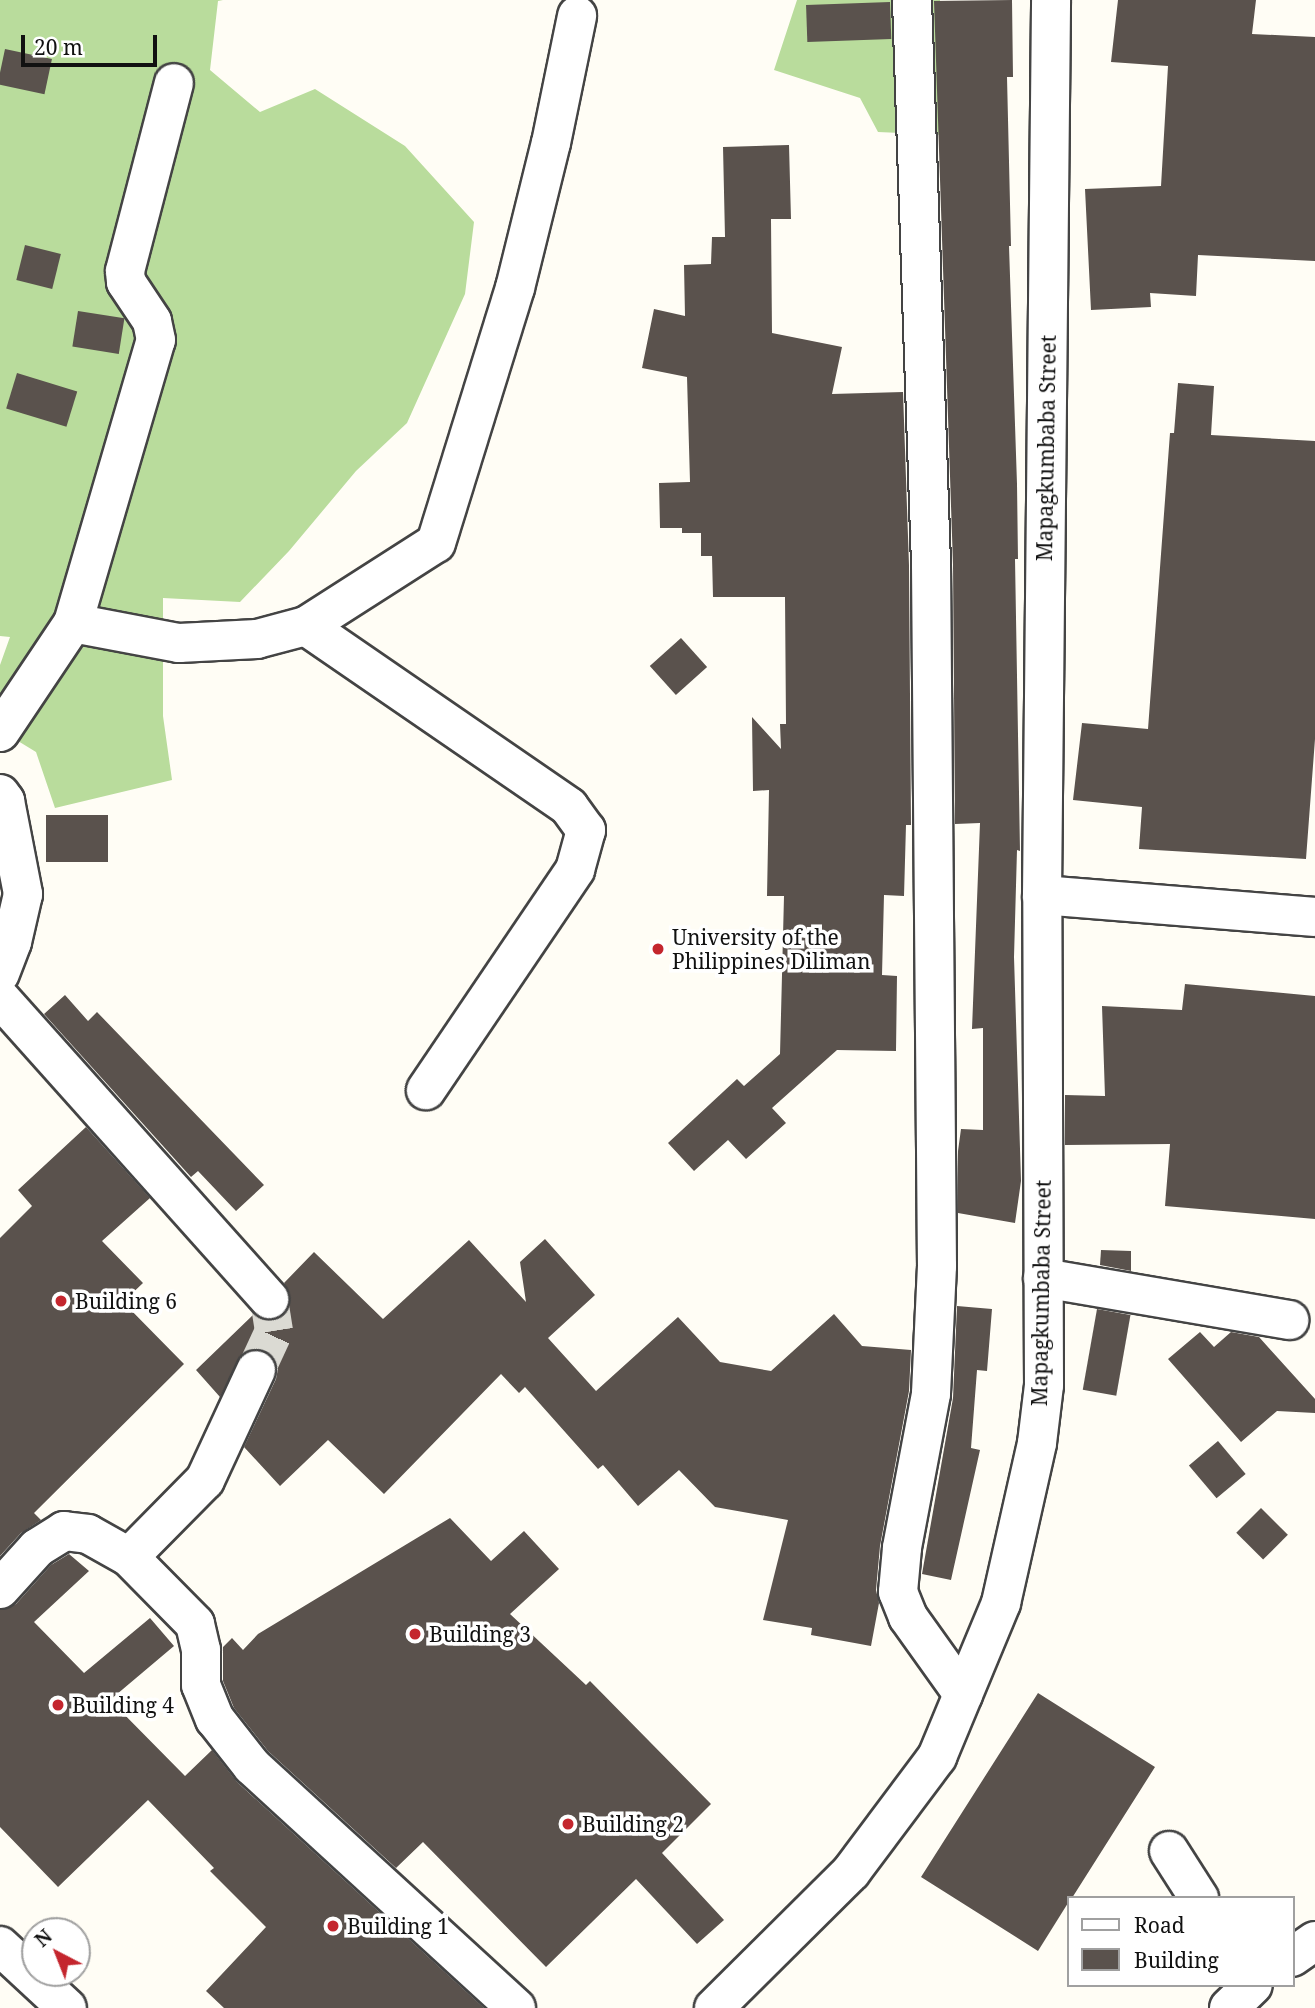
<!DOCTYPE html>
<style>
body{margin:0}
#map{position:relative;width:1315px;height:2008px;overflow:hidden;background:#fffdf5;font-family:"Noto Serif",serif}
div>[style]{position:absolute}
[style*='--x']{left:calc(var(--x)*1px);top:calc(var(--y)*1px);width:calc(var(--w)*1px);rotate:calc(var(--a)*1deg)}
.forest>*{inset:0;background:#b9dc9c}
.building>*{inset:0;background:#5a524d;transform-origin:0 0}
.minor-tunnel>*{height:38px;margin-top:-19px;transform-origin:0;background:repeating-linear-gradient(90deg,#dbdad3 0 38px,transparent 0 57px)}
.roads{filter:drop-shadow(2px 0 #444) drop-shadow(-2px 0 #444) drop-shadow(0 2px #444) drop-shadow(0 -2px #444)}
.minor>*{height:38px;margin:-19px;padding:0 19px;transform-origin:19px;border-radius:19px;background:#fff}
.dots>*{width:19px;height:19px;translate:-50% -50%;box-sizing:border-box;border:4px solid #fff;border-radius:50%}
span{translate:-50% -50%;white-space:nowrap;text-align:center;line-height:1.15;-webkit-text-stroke:7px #fff;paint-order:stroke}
.street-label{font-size:21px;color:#111}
.poi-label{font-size:21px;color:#111}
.left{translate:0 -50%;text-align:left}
.legend{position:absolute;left:1067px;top:1896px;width:228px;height:91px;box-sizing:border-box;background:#fff;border:2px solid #a0a0a0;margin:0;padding:9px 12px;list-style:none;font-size:21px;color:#111}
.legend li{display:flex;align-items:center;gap:14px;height:35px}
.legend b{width:35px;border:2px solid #a0a0a0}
.north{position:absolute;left:21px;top:1917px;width:70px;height:70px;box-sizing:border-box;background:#fff;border:2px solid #a0a0a0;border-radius:50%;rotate:318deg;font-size:19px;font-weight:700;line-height:28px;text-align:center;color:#111}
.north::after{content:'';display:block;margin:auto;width:24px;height:32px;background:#c4262e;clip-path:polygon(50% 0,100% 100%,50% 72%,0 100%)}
.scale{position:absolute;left:21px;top:35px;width:136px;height:32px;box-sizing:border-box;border:4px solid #111;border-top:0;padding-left:9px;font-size:21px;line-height:24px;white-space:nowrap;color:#111;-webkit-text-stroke:5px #fff;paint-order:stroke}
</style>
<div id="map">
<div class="forest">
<i style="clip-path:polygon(0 0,223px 0,218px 1px,210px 70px,260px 112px,315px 89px,405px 146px,474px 222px,465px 294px,407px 423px,356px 471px,289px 551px,240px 602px,163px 598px,163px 716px,172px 780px,55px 808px,36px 752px,0 730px,0 665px,10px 637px,0 636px)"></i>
<i style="clip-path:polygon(797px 0,940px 0,939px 63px,991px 137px,878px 132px,860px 98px,774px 70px)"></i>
</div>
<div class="building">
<i style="clip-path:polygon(1012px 0,1013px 77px,1007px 77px,1011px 246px,1009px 246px,1017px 484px,1018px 559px,1015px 559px,1020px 851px,1017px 850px,1014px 957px,1021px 1181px,1015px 1223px,958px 1213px,958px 1151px,961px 1129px,983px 1130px,983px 1028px,972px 1029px,980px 823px,955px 824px,953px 565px,934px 1px)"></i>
<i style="clip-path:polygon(1118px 0,1256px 0,1252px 34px,1315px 37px,1315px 261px,1198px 255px,1196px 296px,1150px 293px,1151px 307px,1091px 310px,1085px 189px,1161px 186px,1168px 66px,1111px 62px)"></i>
<i style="left:890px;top:2px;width:37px;height:84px;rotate:88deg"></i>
<i style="left:5px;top:49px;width:48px;height:36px;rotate:12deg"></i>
<i style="clip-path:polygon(789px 145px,791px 219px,771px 219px,772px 333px,842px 347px,832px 394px,903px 392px,909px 565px,911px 825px,906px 825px,904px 896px,884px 895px,882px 975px,897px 976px,896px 1051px,837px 1050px,772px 1108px,786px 1123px,746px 1159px,728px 1140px,694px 1171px,668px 1143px,737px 1079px,744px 1086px,780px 1054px,784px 896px,767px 896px,769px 790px,753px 791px,752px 717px,781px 749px,780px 724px,786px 724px,785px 597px,713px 597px,712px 556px,701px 556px,701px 533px,682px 533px,682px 528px,660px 528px,659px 483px,690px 482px,687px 377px,642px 368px,654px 309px,685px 316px,684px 265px,711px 264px,712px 237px,725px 237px,723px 147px)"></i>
<i style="left:25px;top:245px;width:37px;height:36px;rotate:14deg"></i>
<i style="left:78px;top:311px;width:47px;height:36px;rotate:9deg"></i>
<i style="left:17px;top:373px;width:63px;height:37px;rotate:17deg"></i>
<i style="clip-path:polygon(1178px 383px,1214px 386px,1211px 435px,1315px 441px,1315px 739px,1306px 859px,1139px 849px,1142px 807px,1073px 800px,1082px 723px,1148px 729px,1170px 433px,1174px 433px)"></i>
<i style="left:681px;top:638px;width:39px;height:42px;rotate:48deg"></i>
<i style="left:108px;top:815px;width:47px;height:62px;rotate:90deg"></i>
<i style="clip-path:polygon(1185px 984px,1315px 996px,1315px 1219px,1165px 1206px,1170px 1144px,1065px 1145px,1065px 1095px,1105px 1096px,1102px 1006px,1182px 1010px)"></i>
<i style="clip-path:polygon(65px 995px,88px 1021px,97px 1012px,264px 1185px,236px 1211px,198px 1171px,191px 1177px,44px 1014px)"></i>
<i style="clip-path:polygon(86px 1127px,150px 1198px,102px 1241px,143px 1283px,123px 1302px,184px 1364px,34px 1513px,41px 1520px,21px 1533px,0 1556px,0 1238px,32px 1206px,18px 1190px)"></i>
<i style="clip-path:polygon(545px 1239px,595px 1295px,548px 1338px,596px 1391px,678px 1317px,720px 1362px,771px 1371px,834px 1314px,862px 1346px,911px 1350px,909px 1391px,880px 1546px,876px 1590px,879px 1603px,871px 1646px,811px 1635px,812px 1628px,763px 1620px,788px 1520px,715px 1507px,679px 1470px,638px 1506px,603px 1465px,598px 1469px,525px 1387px,519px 1393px,501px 1374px,384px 1494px,328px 1440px,280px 1486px,244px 1447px,276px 1379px,278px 1369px,274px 1358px,266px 1351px,255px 1348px,243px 1353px,220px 1397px,196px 1370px,254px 1314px,263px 1320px,273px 1320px,284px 1315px,289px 1306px,290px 1295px,284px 1283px,314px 1252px,383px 1319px,469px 1240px,526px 1302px,520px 1262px)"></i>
<i style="clip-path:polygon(1101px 1250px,1131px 1251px,1131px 1271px,1100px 1265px)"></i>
<i style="clip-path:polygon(957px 1306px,992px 1309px,987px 1371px,977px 1370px,971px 1448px,980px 1450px,951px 1580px,922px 1574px,953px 1398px)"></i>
<i style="left:1097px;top:1309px;width:34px;height:82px;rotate:10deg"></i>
<i style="clip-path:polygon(1200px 1332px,1214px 1347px,1231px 1332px,1259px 1337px,1315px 1399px,1315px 1413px,1277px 1411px,1241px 1442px,1168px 1359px)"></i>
<i style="left:1218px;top:1441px;width:43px;height:38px;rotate:50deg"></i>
<i style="left:1261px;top:1508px;width:38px;height:35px;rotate:45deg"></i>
<i style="clip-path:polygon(450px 1518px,491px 1561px,524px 1531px,559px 1569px,510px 1614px,586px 1685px,590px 1681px,711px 1804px,662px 1853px,724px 1920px,697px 1944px,636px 1879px,546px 1967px,423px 1842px,396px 1868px,268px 1751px,234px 1708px,223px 1681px,223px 1647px,232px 1638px,243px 1650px,258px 1634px)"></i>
<i style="clip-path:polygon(69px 1554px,89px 1571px,34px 1622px,84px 1673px,150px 1618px,174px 1646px,110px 1700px,185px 1776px,212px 1750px,237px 1782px,484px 2008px,224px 2008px,206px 1991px,266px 1927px,210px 1871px,214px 1868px,148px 1800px,58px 1887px,0 1827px,0 1610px,16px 1604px,51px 1565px)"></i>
<i style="clip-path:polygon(1038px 1693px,1155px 1767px,1072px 1898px,1068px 1898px,1068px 1903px,1038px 1951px,921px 1877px)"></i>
</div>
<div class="minor-tunnel">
<i style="--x:256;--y:1370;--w:43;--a:-65.2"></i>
<i style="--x:274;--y:1331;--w:32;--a:-99"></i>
</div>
<div class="roads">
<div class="minor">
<i style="--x:912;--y:0;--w:565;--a:88.07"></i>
<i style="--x:931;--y:565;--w:701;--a:89.51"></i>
<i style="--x:937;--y:1266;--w:128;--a:92.7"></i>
<i style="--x:931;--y:1394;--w:157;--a:100.7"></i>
<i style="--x:902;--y:1548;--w:44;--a:95.2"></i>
<i style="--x:898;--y:1592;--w:27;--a:68"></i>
<i style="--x:908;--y:1617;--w:95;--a:54.5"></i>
<i style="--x:73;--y:623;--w:108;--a:10.7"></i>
<i style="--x:179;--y:643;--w:78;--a:-2.9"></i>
<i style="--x:257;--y:639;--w:51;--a:-14.9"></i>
<i style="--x:306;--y:626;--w:154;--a:-32.6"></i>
<i style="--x:436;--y:543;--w:267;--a:-72.8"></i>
<i style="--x:515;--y:288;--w:149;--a:-76.1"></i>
<i style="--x:551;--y:143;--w:130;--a:-78.4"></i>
<i style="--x:306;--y:626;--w:319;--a:34.5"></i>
<i style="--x:569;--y:807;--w:29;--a:54"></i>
<i style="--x:586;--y:830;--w:41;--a:105.4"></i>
<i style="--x:575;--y:870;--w:266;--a:124.1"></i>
<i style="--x:0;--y:732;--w:131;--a:-56.2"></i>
<i style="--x:73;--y:623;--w:295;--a:-73.7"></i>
<i style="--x:156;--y:340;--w:19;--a:-102"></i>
<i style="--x:152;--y:321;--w:47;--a:-123.7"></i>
<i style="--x:126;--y:282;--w:11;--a:-95"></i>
<i style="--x:125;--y:271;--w:194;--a:-75.4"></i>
<i style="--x:0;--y:794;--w:9;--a:54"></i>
<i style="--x:5;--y:801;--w:95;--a:79"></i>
<i style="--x:23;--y:894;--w:49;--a:102.9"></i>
<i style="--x:12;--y:942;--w:34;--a:111"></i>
<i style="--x:1042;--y:895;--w:274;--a:4.6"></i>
<i style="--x:0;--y:998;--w:404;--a:48.2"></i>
<i style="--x:1043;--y:1278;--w:250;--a:9.7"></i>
<i style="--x:129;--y:1557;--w:94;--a:45.4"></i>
<i style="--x:195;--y:1624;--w:27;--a:77"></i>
<i style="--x:201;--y:1650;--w:35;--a:90"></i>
<i style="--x:201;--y:1685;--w:37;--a:68"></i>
<i style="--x:215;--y:1719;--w:60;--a:51.8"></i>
<i style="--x:252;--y:1766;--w:358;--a:42.5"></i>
<i style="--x:0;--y:1589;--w:55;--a:-47.9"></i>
<i style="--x:37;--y:1548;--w:32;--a:-32"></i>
<i style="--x:64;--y:1531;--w:24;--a:7"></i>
<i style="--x:88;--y:1534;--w:47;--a:29.3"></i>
<i style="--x:129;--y:1557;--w:108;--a:-45.4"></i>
<i style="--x:205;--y:1480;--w:121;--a:-65.1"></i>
<i style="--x:1169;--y:1851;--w:56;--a:57.4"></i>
<i style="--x:0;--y:1946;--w:91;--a:42.8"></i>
<i style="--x:1292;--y:1957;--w:28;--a:-35"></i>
<i style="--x:714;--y:2008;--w:193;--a:-44.8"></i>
<i style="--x:851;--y:1872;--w:144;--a:-53.2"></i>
<i style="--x:937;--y:1757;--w:167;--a:-67.4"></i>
<i style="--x:1001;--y:1603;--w:164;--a:-77.3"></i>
<i style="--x:1037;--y:1443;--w:58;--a:-83.1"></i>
<i style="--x:1044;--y:1385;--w:490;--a:-90.2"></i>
<i style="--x:1042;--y:895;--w:895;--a:-89.42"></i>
<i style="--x:1229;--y:2008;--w:33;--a:-44"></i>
</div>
</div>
<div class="dots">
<i style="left:658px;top:949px;background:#c4262e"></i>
<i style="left:61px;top:1301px;background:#c4262e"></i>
<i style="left:415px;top:1634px;background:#c4262e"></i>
<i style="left:58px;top:1705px;background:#c4262e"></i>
<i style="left:568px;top:1824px;background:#c4262e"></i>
<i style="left:333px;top:1926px;background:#c4262e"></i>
</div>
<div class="street-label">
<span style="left:1046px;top:448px;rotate:-89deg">Mapagkumbaba Street</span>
<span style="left:1041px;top:1293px;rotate:-89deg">Mapagkumbaba Street</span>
</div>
<div class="poi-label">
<span class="left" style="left:672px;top:949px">University of the<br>Philippines Diliman</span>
<span class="left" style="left:75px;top:1301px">Building 6</span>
<span class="left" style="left:429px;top:1634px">Building 3</span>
<span class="left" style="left:72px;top:1705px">Building 4</span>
<span class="left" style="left:582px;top:1824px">Building 2</span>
<span class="left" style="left:347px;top:1926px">Building 1</span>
</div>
<ul class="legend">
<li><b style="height:9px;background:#fff"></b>Road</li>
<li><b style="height:19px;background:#5a524d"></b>Building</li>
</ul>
<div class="north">N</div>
<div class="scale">20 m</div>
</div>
